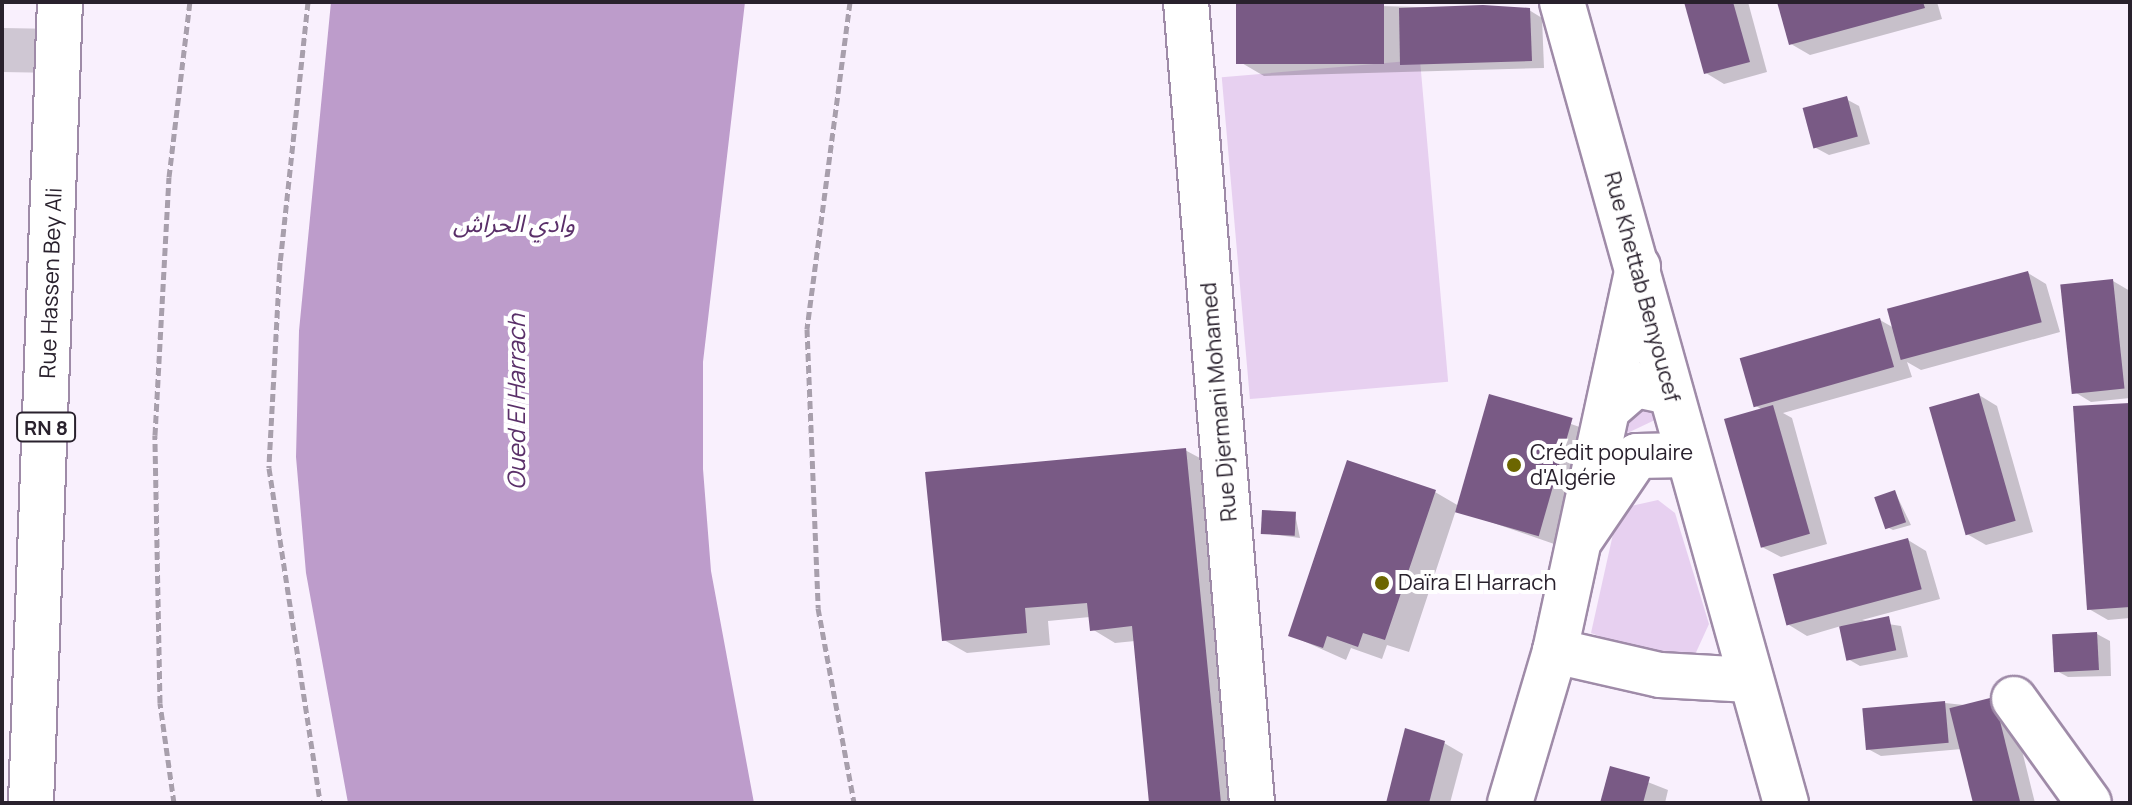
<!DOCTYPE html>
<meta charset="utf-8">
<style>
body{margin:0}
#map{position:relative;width:2132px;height:805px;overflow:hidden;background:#f9f0fd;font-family:Manrope,"Noto Sans Arabic",sans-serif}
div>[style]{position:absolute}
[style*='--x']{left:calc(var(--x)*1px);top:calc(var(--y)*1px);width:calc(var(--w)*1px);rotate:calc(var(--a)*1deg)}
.green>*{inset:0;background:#e7d0f0;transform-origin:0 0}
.water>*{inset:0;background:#bd9ccb}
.shadow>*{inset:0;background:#0003}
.building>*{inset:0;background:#795a85;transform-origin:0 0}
.major-tunnel>*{height:44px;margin-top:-22px;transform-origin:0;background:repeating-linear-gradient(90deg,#cfc7d3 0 44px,transparent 0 66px)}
.path>*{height:5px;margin-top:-2.5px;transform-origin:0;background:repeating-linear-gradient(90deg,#a89fac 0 8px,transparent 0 12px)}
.roads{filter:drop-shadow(2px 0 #9f8ba8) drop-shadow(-2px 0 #9f8ba8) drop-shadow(0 2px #9f8ba8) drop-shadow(0 -2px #9f8ba8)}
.minor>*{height:44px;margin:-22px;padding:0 22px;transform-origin:22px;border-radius:22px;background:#fff}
.major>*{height:44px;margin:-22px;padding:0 22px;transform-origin:22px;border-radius:22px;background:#fff}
.dots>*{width:22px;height:22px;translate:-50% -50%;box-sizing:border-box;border:4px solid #fff;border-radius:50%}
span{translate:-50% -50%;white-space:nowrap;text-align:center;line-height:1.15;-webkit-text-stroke:8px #fff;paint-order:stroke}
.shield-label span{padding:2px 6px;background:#fff;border:2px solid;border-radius:6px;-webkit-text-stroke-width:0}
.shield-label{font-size:20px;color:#29212d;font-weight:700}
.street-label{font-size:22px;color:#29212d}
.poi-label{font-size:22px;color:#29212d}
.left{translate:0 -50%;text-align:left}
.water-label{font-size:24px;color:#5a2f69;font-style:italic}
.frame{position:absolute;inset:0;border:4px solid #29212d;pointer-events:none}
</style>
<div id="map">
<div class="green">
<i style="left:1420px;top:60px;width:323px;height:199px;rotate:85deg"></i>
<i style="clip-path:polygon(1631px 409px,1654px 410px,1657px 419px,1617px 438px)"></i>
<i style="clip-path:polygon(1658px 500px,1675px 513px,1709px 624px,1693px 659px,1660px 659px,1591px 633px,1615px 525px,1631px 506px)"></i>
</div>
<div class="water">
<i style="clip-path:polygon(331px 2px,745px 2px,703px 362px,703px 469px,711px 571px,754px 803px,348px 803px,306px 573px,296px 457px,299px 331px)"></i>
</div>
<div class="shadow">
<i style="clip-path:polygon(1238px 2px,1529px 10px,1542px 18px,1544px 68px,1264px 76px,1240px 62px)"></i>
<i style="clip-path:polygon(1686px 2px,1748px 2px,1767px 72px,1724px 84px,1706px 73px)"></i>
<i style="clip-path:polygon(1779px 2px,1937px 2px,1942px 19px,1810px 55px,1791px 44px)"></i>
<i style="clip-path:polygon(1846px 99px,1859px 106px,1870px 144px,1829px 155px,1816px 148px)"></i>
<i style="clip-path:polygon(2028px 273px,2046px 284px,2060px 332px,1921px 370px,1907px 362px,1912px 377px,1783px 413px,1792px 418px,1827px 544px,1781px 557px,1762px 547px,1763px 410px,1754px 405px,1880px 320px,1894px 328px)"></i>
<i style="clip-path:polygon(2113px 281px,2130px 291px,2130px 398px,2091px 402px,2073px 391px)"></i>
<i style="clip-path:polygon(1979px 395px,1997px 406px,2033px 532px,1986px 545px,1967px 534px)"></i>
<i style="clip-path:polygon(1491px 396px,1591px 431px,1557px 545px,1456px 510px,1409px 652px,1387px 645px,1382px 659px,1351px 648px,1346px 660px,1290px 635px,1435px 492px,1459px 506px)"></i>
<i style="clip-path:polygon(2130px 405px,2130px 618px,2108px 620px,2089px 609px)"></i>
<i style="clip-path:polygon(1185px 450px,1209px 463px,1242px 803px,1151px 803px,1135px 641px,1115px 643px,1092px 629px,1090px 617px,1048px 621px,1050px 645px,967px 653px,944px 640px)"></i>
<i style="clip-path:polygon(1895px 492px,1911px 525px,1893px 530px,1887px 527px)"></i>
<i style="clip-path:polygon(1295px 514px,1300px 538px,1263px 533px)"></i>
<i style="clip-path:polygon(1908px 540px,1926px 551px,1940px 599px,1862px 620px,1901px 626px,1908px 657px,1860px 666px,1848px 659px,1841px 626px,1807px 636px,1789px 625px)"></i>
<i style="clip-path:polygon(2097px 634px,2110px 641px,2111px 676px,2068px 677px,2055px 670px)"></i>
<i style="clip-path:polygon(1945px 703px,2012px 710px,2035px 803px,1975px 803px,1962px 749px,1881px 756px,1868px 749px)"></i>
<i style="clip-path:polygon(1444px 743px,1463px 754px,1450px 803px,1388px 803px)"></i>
<i style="clip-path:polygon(1612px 768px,1668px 790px,1665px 803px,1603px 803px)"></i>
</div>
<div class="building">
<i style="left:1236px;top:2px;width:148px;height:62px"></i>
<i style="clip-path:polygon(1684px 2px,1733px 2px,1750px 62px,1704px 74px)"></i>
<i style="clip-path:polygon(1777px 2px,1923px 2px,1925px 8px,1789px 45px)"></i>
<i style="clip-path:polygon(1483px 5px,1530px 8px,1532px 61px,1400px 65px,1399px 8px)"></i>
<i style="left:1847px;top:96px;width:42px;height:46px;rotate:75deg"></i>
<i style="left:2028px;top:271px;width:53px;height:146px;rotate:75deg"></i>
<i style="left:2113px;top:279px;width:110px;height:53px;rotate:84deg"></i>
<i style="left:1880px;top:318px;width:51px;height:146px;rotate:74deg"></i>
<i style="left:1979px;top:393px;width:133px;height:52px;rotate:74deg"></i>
<i style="left:1489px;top:394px;width:87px;height:123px;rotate:16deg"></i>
<i style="clip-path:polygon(2130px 403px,2130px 607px,2087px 610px,2073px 406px)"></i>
<i style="left:1773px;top:405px;width:134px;height:51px;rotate:74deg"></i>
<i style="clip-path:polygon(1186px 448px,1221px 803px,1149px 803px,1132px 626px,1090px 631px,1087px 603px,1025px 608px,1027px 633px,942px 641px,925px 472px)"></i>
<i style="clip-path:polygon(1347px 460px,1436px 490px,1385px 640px,1363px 633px,1358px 647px,1327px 636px,1323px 648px,1288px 636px)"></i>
<i style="left:1895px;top:490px;width:34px;height:22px;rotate:71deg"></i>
<i style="left:1262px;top:510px;width:34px;height:24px;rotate:3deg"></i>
<i style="left:1908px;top:538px;width:53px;height:140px;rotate:75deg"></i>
<i style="left:1889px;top:616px;width:35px;height:51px;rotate:78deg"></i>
<i style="left:2097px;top:632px;width:38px;height:45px;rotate:87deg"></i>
<i style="left:1994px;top:697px;width:109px;height:46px;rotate:76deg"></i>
<i style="left:1945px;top:701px;width:42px;height:83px;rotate:85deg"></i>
<i style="clip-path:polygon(1405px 728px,1445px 741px,1429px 803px,1386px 803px)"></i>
<i style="clip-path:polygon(1610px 766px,1650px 777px,1643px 803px,1600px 803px)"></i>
</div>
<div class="major-tunnel">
<i style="--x:2;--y:50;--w:57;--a:1"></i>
</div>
<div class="path">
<i style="--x:308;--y:2;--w:262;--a:96.1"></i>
<i style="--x:280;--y:262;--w:206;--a:93.1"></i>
<i style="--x:269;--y:468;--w:339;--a:81.3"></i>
<i style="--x:850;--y:2;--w:330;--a:97.5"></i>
<i style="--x:807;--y:329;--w:279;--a:87.7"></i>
<i style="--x:818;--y:608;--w:198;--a:79.5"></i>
<i style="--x:174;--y:803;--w:101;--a:-98"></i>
<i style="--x:160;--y:703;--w:268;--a:-91.1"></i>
<i style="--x:155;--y:435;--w:258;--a:-86.9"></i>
<i style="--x:169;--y:177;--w:176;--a:-83.2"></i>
</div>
<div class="roads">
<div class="minor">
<i style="--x:1186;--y:2;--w:804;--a:85.29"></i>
<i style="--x:1555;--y:651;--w:108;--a:12.9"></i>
<i style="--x:1660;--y:675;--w:90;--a:3.2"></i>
<i style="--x:2014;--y:699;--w:128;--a:54.2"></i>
<i style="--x:1510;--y:803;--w:159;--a:-73.5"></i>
<i style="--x:1555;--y:651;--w:393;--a:-77.8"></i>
</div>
<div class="major">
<i style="--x:1562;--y:2;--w:832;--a:74.38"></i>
<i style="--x:1608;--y:409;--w:37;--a:-41"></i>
<i style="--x:1636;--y:385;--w:35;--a:12"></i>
<i style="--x:1582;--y:537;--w:98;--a:-55.8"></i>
<i style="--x:1637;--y:456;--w:51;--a:-1.1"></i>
<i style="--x:31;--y:803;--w:802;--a:-87.93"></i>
</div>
</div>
<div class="dots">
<i style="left:1514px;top:465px;background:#6c6600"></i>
<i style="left:1382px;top:583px;background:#6c6600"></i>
</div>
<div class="shield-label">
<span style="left:46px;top:427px">RN 8</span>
</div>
<div class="street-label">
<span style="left:51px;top:283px;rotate:-88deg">Rue Hassen Bey Ali</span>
<span style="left:1642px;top:287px;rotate:75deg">Rue Khettab Benyoucef</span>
<span style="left:1219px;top:402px;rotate:-95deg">Rue Djermani Mohamed</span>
</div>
<div class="poi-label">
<span class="left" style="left:1530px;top:465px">Crédit populaire<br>d'Algérie</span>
<span class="left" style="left:1398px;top:583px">Daïra El Harrach</span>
</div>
<div class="water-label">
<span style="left:514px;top:223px">وادي الحراش</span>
<span style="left:516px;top:402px;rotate:-90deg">Oued El Harrach</span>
</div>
<div class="frame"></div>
</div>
